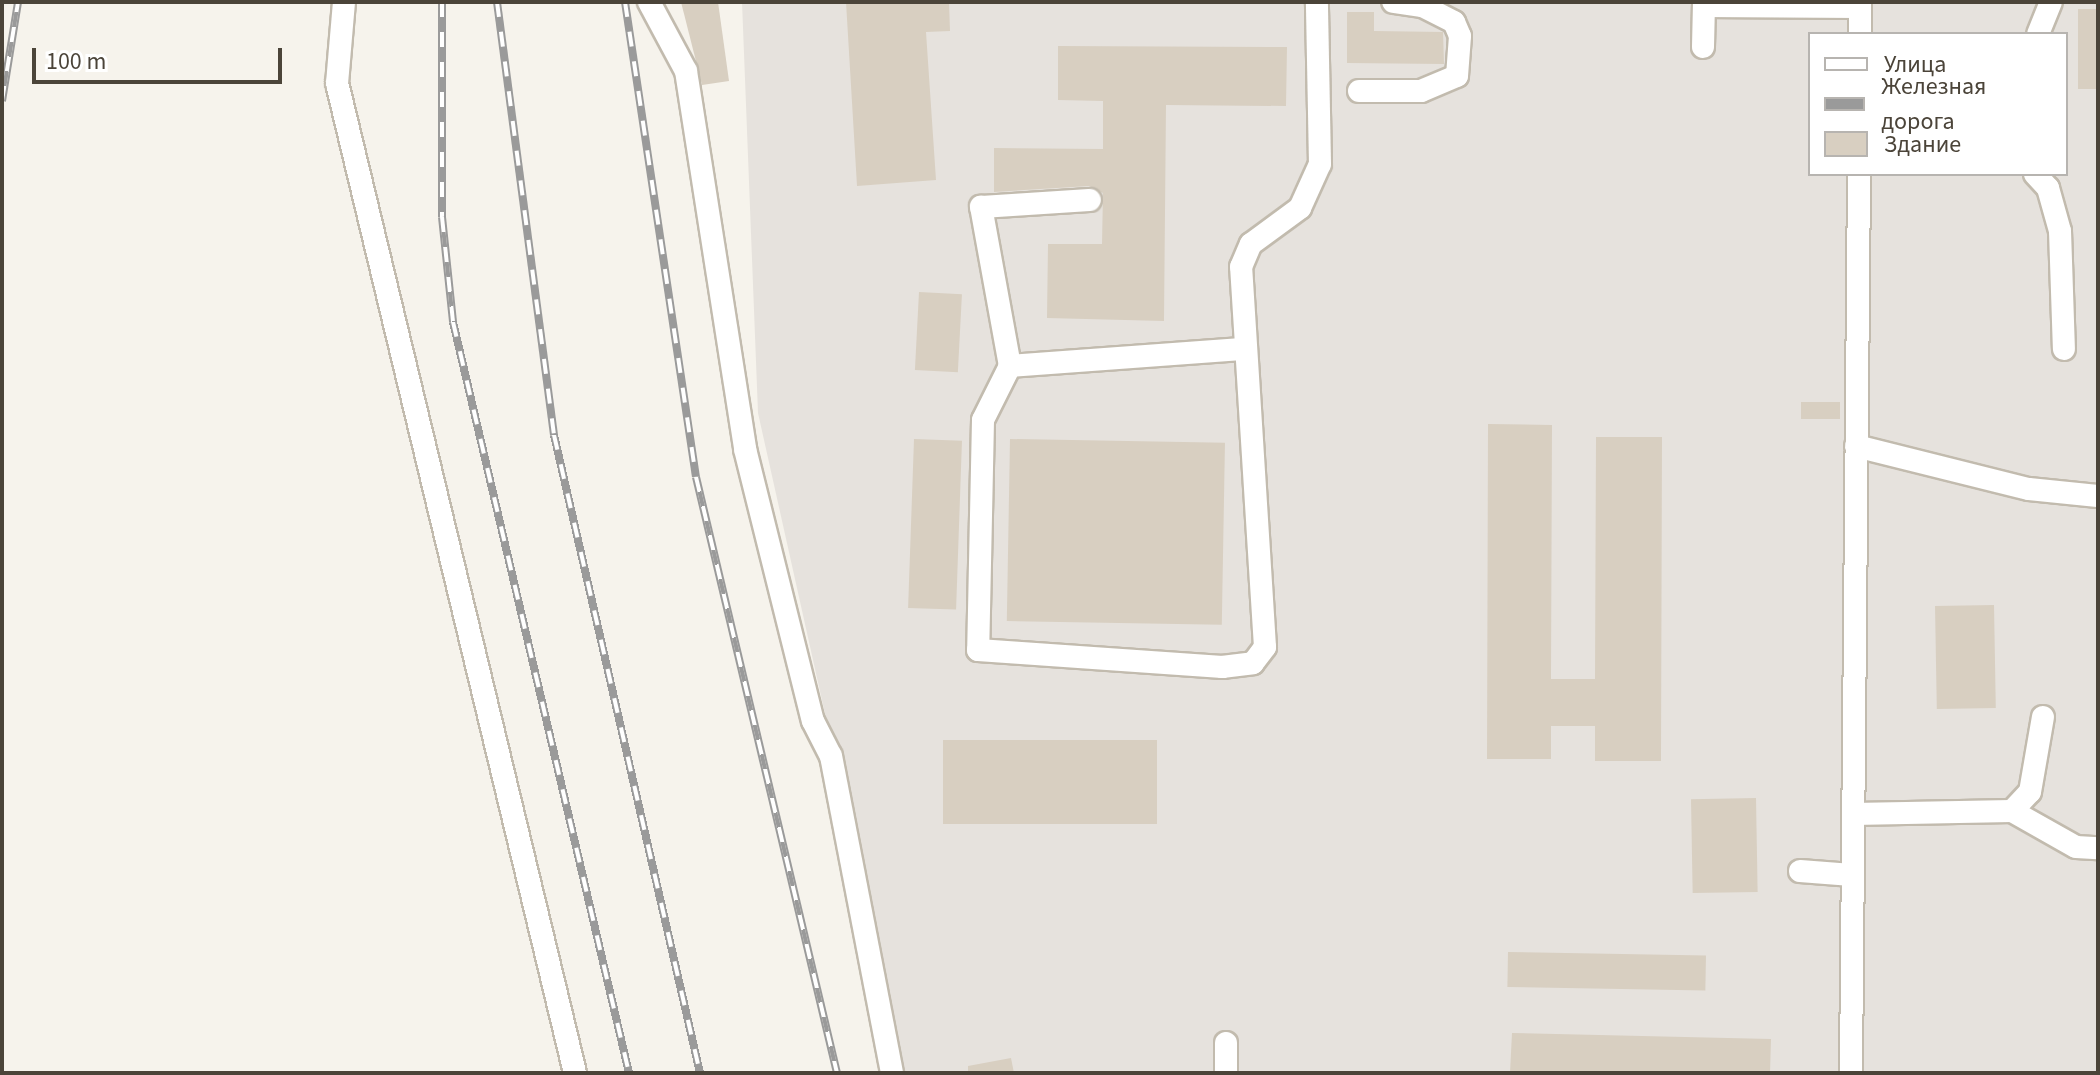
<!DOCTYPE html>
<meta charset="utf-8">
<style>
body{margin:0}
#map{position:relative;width:2100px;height:1075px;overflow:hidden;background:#f6f3ec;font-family:"Source Sans 3",sans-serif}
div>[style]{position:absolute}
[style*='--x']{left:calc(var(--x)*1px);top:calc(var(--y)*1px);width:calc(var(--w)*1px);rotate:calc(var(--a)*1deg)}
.industrial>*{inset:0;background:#e6e2dd}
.building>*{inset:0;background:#d8cfc1;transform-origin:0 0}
.roads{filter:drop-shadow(2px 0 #c2bbae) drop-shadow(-2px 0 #c2bbae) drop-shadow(0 2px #c2bbae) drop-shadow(0 -2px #c2bbae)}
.minor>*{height:22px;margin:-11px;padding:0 11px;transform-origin:11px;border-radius:11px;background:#fff}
.rail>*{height:8px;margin-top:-4px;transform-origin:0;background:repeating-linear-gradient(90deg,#fff 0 15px,#9a9a9a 0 30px);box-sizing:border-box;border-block:2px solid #9a9a9a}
span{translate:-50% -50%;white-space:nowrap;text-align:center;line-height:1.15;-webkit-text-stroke:6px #fff;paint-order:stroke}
.frame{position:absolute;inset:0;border:4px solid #4b4439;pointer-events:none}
.legend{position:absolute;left:1808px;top:32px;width:260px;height:144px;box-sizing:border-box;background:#fff;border:2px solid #b7b4b0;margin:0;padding:10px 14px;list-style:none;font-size:24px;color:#4b4439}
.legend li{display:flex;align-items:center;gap:16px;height:40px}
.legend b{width:40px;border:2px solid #b7b4b0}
.scale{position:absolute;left:32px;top:48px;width:250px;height:36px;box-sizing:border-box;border:4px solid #4b4439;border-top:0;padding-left:10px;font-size:24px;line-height:28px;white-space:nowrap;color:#4b4439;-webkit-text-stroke:6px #fff;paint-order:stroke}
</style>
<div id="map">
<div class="industrial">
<i style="clip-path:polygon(evenodd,742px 2px,2098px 2px,2098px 1073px,905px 1073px,758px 413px,742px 2px,1810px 34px,2066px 34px,2066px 174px,1810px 174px,1810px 34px)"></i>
</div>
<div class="building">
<i style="clip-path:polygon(681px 2px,718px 2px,729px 81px,702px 85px)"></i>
<i style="clip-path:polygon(846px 2px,949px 2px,950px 31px,926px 32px,936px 180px,857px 186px)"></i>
<i style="left:2078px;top:9px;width:20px;height:80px"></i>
<i style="clip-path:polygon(1347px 12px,1374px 12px,1374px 31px,1443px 32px,1444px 64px,1347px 63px)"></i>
<i style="clip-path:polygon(1058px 46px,1287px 47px,1286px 106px,1166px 105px,1164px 321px,1047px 318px,1048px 244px,1102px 244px,1103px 193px,1089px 186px,994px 192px,994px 148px,1103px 149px,1103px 101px,1058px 100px)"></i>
<i style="left:919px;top:292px;width:43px;height:78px;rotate:3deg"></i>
<i style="left:1801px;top:402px;width:39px;height:17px"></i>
<i style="clip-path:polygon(1488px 424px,1552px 425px,1551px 679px,1595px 679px,1596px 437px,1662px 437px,1661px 761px,1595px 761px,1595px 726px,1551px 726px,1551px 759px,1487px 759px)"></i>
<i style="left:914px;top:439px;width:48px;height:169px;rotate:2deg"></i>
<i style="left:1010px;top:439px;width:215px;height:182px;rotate:1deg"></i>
<i style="left:1994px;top:605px;width:103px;height:59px;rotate:89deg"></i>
<i style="left:1157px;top:740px;width:84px;height:214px;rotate:90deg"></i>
<i style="left:1756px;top:798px;width:94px;height:65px;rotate:89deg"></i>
<i style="left:1508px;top:952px;width:198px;height:35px;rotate:1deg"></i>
<i style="clip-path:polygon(1512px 1033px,1771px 1039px,1770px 1073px,1510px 1073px)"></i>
<i style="clip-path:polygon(1011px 1058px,1014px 1073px,968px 1073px,968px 1066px)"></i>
</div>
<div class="roads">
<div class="minor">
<i style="--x:344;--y:2;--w:81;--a:94.9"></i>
<i style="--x:337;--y:83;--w:1018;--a:76.48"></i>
<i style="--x:649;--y:2;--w:78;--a:61.8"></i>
<i style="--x:686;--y:71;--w:383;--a:81.1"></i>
<i style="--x:745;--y:449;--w:280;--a:76"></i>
<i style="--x:813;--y:721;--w:39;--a:63"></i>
<i style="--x:831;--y:756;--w:323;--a:79.1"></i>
<i style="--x:1704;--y:6;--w:156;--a:0.4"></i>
<i style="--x:1860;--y:34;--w:32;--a:-90"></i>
<i style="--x:2038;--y:34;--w:35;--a:-68"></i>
<i style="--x:1703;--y:47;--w:45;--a:-88.7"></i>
<i style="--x:1359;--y:91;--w:62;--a:0"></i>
<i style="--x:1421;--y:91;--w:39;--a:-23"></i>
<i style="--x:1457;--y:76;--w:40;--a:-85.7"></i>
<i style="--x:1460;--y:36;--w:15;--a:-113"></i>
<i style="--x:1454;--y:22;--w:36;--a:-153"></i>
<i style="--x:1422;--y:6;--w:29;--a:-172"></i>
<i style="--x:2035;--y:174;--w:19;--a:47"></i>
<i style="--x:2048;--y:188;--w:45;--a:74.4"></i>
<i style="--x:2060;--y:231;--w:118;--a:88.1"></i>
<i style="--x:1241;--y:349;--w:232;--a:175.8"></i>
<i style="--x:1010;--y:366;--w:60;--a:116.6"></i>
<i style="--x:983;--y:420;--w:230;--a:91.2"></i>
<i style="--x:978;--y:650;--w:245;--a:4"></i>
<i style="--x:1222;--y:667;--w:31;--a:-7"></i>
<i style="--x:1253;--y:663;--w:20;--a:-53"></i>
<i style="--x:1265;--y:647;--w:381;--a:-93.6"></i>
<i style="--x:1241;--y:267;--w:25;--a:-67"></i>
<i style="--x:1251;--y:244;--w:61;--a:-36.3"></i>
<i style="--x:1300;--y:208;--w:48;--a:-65.6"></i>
<i style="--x:1320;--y:164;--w:162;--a:-91.1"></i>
<i style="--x:1010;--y:366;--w:162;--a:-100.3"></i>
<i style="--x:981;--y:207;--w:109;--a:-3.7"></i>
<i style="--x:1856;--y:446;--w:178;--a:14"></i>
<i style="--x:2029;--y:489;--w:69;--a:5.8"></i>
<i style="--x:2012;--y:811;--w:26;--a:-47"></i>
<i style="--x:2030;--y:792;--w:76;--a:-80.2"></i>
<i style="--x:1853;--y:814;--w:159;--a:-1.1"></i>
<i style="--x:2012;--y:811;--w:73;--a:29.4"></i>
<i style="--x:2076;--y:847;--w:22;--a:3"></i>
<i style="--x:1800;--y:871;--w:52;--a:4.4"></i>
<i style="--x:1226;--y:1073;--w:30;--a:-90"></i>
<i style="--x:1851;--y:1073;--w:899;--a:-89.49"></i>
</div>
</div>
<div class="rail">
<i style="--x:442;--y:2;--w:215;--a:90"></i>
<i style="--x:442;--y:217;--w:106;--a:84"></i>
<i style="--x:453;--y:322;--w:771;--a:76.81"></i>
<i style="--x:497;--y:2;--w:437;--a:82.5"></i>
<i style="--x:554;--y:435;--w:654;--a:77.11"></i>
<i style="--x:625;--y:2;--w:480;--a:81.5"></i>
<i style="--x:696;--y:477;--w:612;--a:76.69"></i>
<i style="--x:2;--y:101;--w:100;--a:-80.8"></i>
</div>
<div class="frame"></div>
<ul class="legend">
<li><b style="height:10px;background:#fff"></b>Улица</li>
<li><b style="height:10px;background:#9a9a9a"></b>Железная дорога</li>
<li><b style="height:22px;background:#d8cfc1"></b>Здание</li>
</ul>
<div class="scale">100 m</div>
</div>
